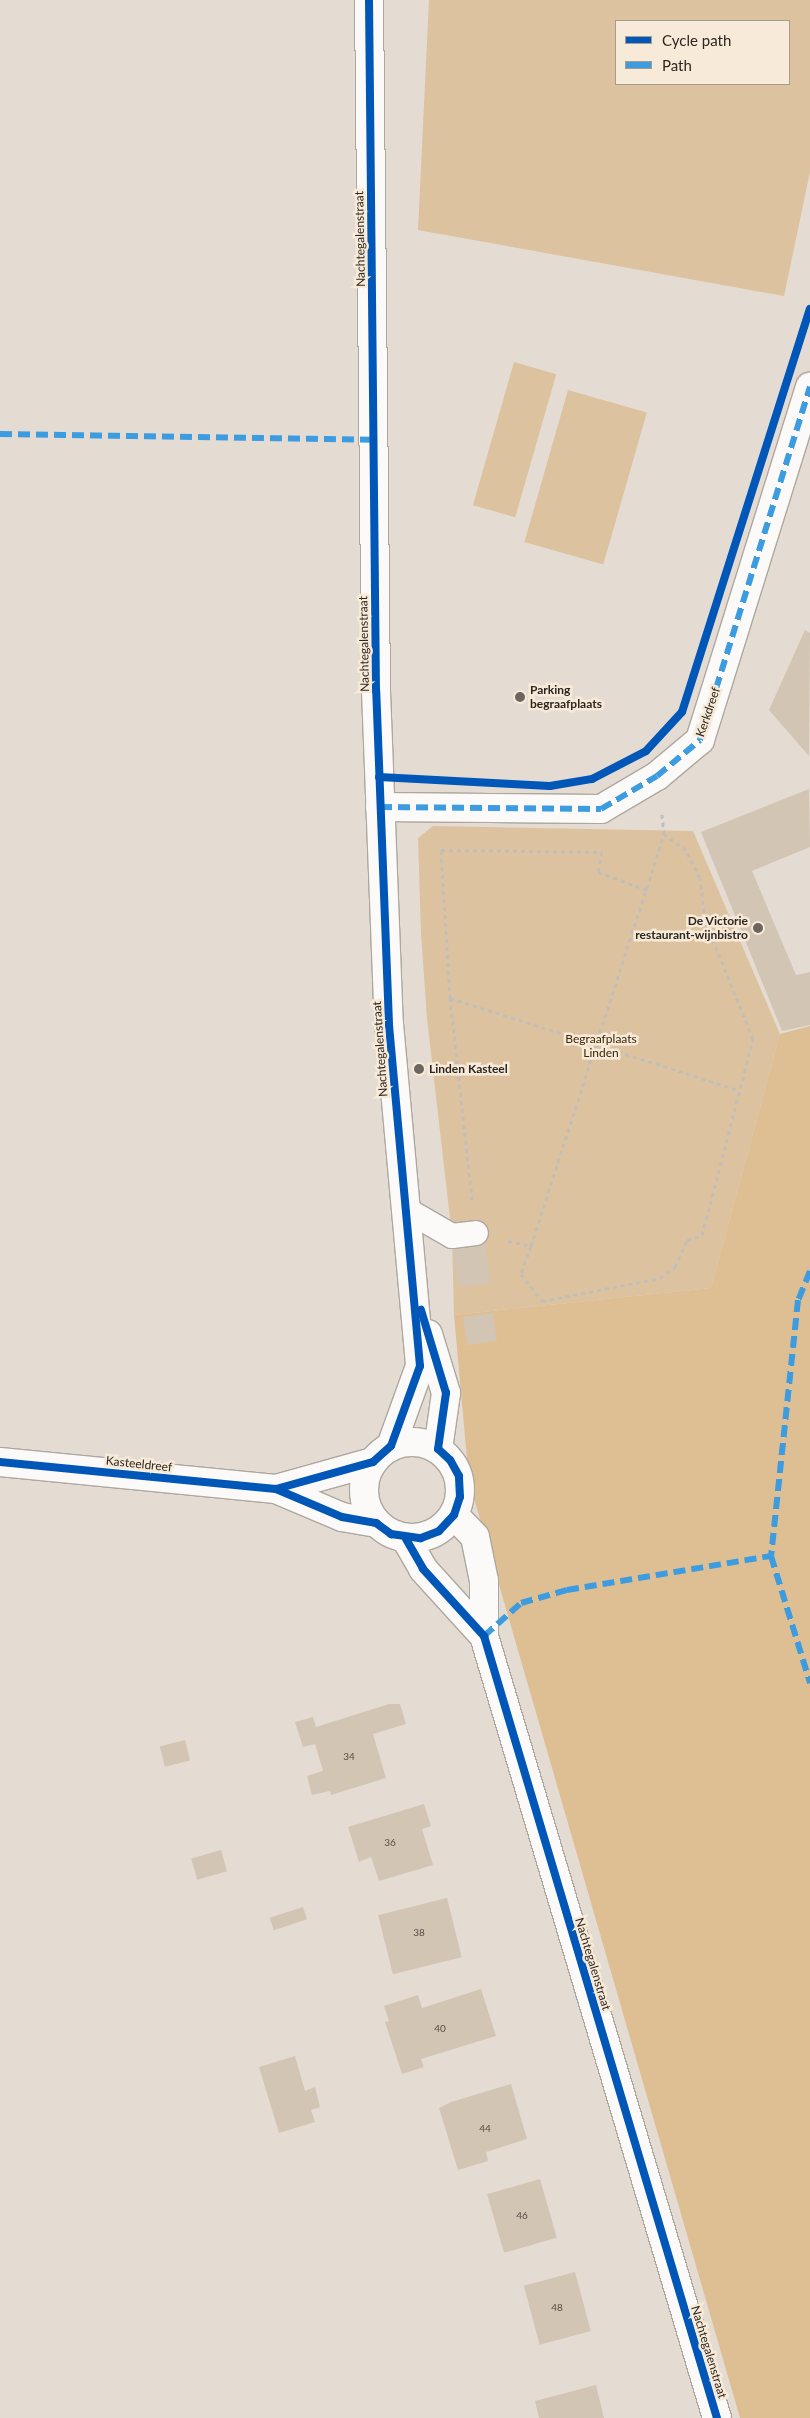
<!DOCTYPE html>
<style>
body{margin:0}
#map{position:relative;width:810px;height:2418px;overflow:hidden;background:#e4dcd2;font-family:Lato,sans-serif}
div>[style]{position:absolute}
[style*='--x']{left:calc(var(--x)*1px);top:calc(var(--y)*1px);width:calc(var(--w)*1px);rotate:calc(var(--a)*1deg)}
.green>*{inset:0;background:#dcc29f;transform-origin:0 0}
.forest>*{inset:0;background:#debf94}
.building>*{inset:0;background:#d3c5b4;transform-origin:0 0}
.path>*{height:3px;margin-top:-1.5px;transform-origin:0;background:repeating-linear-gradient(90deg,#c1beba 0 4px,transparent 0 8px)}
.roads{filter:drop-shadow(1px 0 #ada79f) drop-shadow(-1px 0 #ada79f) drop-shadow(0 1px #ada79f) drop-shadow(0 -1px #ada79f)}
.service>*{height:24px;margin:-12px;padding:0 12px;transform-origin:12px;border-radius:12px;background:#fbfaf8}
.pedestrian>*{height:28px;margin:-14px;padding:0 14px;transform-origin:14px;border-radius:14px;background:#fbfaf8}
.tertiary>*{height:28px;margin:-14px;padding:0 14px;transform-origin:14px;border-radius:14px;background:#fbfaf8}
.tertiary>.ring{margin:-14px;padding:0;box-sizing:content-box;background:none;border:28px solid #fbfaf8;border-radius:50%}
.quiet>*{height:6px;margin-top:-3px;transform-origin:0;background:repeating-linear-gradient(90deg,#3d9ce0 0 12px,transparent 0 18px)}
.cycleway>*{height:8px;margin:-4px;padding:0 4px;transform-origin:4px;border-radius:4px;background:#0057b8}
.dots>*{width:14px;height:14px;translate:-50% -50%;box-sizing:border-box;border:2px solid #f8ead8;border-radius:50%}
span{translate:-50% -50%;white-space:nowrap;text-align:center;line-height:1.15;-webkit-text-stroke:5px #f8ead8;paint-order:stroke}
.number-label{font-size:10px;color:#564e45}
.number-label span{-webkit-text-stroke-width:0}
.street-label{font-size:12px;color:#2c2720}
.poi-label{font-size:12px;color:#2c2720;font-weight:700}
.left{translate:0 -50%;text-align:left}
.right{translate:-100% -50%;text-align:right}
.park-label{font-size:12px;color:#3b2607}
.legend{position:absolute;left:615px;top:20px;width:175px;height:65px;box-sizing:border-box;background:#f8ead8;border:1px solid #a69c8e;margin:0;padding:6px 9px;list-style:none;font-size:15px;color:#2c2720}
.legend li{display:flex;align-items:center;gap:10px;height:25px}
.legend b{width:25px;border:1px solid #a69c8e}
</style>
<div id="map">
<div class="green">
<i style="clip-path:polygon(evenodd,429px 0,810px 0,810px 172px,784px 296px,418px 230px,429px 0,616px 21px,789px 21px,789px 84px,616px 84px,616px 21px)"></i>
<i style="left:514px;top:362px;width:44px;height:149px;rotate:16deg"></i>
<i style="left:568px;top:390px;width:82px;height:158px;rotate:16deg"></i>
<i style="clip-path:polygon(433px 826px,693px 831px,780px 1034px,711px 1288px,454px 1315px,452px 1236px,427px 1018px,421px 934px,418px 838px)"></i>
</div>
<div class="forest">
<i style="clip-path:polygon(810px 1026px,810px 2418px,740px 2418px,469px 1481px,454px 1315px,711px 1288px,780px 1034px)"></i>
</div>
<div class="building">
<i style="clip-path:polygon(805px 630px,810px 633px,809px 756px,769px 710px)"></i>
<i style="clip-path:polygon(809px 789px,810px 847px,752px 871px,796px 975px,810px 972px,810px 1025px,782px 1031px,701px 832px)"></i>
<i style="left:485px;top:1242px;width:41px;height:33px;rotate:82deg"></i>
<i style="left:493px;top:1313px;width:28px;height:30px;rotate:82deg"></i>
<i style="clip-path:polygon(389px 1704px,400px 1704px,406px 1724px,373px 1734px,386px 1778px,331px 1795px,330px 1791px,312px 1795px,307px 1776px,323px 1771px,315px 1744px,303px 1747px,295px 1722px,313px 1717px,316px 1727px)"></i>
<i style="left:185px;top:1740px;width:21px;height:26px;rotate:76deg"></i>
<i style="clip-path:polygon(424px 1804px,431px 1826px,422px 1829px,433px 1865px,379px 1881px,371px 1857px,359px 1862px,348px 1827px)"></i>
<i style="left:221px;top:1850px;width:22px;height:31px;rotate:74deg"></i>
<i style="left:447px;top:1898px;width:61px;height:71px;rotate:76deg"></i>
<i style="left:303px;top:1907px;width:13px;height:35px;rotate:72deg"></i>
<i style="clip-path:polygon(481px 1989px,496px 2036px,421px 2059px,424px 2067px,402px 2074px,385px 2022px,389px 2021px,384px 2006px,418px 1995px,422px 2008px)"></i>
<i style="clip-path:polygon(295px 2056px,305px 2091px,315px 2087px,320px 2107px,311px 2110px,315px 2122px,279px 2133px,259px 2067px)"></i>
<i style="clip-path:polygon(511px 2084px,527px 2139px,486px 2152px,488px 2161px,458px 2170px,439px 2108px,451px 2102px)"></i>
<i style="left:540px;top:2179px;width:61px;height:55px;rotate:74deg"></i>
<i style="left:575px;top:2272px;width:61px;height:53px;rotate:75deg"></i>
<i style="clip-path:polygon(596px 2385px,604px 2418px,539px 2418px,535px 2401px)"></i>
</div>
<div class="path">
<i style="--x:450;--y:998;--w:303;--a:17.7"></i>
<i style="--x:472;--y:1200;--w:203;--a:-96.2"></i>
<i style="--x:450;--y:998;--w:148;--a:-93.5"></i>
<i style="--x:441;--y:850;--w:161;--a:0.7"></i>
<i style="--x:602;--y:852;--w:20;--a:101"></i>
<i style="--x:598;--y:872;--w:52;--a:20.2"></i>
<i style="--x:508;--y:1241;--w:24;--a:12"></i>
<i style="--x:531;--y:1246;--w:30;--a:110"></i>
<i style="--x:521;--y:1274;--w:34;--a:52"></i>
<i style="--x:542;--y:1301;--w:120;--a:-11"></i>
<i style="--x:660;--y:1278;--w:19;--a:-36"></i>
<i style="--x:675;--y:1267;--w:30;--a:-66"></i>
<i style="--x:687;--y:1240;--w:16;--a:-18"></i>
<i style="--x:702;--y:1235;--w:203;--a:-75.4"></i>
<i style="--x:753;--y:1039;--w:128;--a:-112"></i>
<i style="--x:705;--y:920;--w:42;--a:-96.8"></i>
<i style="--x:700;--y:878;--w:31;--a:-117"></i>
<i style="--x:686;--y:850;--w:27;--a:-144"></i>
<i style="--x:664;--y:834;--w:20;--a:-96"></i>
<i style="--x:531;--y:1246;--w:433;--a:-72.1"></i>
</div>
<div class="roads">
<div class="service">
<i style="--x:405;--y:1209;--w:54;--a:29.9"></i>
<i style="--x:452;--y:1236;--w:24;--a:-7"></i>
</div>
<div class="pedestrian">
<i style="--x:380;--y:807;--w:221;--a:0.5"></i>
<i style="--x:601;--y:809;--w:65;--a:-30.5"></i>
<i style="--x:657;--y:776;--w:56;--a:-39.9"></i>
<i style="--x:700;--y:740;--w:370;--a:-72.7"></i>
</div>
<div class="tertiary">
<i style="--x:369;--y:0;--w:691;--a:89.42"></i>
<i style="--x:376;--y:691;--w:333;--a:87.8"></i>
<i style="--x:389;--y:1024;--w:343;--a:84.8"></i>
<i style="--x:420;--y:1366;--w:85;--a:109.9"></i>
<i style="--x:428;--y:1334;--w:62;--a:73"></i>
<i style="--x:446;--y:1393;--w:57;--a:98.1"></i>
<i class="ring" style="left:364px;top:1442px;width:68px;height:68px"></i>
<i style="--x:0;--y:1462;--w:277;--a:5.6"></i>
<i style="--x:276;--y:1489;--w:72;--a:23"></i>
<i style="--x:342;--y:1517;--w:35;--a:10"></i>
<i style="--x:276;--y:1489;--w:101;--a:-15.6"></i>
<i style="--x:454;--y:1515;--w:30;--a:46"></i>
<i style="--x:475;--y:1537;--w:45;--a:78.4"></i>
<i style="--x:484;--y:1581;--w:55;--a:90"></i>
<i style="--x:484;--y:1636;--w:816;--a:73.41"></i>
<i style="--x:406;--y:1539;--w:34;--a:60"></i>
<i style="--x:423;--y:1569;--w:91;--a:47.7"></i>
</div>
</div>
<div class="quiet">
<i style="--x:0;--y:434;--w:374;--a:0.9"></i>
<i style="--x:380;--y:807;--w:221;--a:0.5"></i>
<i style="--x:601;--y:809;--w:65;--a:-30.5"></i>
<i style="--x:657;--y:776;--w:56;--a:-39.9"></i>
<i style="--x:700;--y:740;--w:370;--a:-72.7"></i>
<i style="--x:810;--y:1271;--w:31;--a:112"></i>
<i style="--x:798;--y:1300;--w:257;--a:96"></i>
<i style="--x:771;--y:1556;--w:133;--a:72.9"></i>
<i style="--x:484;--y:1636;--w:50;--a:-41.7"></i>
<i style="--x:521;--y:1603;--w:48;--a:-15.8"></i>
<i style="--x:567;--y:1590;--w:207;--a:-9.5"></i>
</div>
<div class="cycleway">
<i style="--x:379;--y:777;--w:171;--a:3"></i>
<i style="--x:550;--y:786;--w:43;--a:-9.5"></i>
<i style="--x:592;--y:779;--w:61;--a:-27.4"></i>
<i style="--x:646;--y:751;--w:53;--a:-47.3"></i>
<i style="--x:682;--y:712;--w:423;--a:-72.4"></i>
<i style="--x:0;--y:1462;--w:277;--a:5.6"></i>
<i style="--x:276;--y:1489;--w:72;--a:23"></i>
<i style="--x:342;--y:1517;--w:35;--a:10"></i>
<i style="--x:376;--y:1523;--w:19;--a:36"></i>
<i style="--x:391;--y:1534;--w:30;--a:8"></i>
<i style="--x:421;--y:1538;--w:19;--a:-21"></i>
<i style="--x:439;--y:1531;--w:22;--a:-47"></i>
<i style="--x:454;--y:1515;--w:19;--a:-72"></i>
<i style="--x:460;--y:1497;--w:21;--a:-93"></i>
<i style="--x:459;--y:1476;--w:18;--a:-119"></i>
<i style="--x:450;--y:1460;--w:16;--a:-137"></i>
<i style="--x:438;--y:1449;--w:57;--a:-81.9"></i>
<i style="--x:446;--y:1393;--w:87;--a:-106.8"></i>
<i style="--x:276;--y:1489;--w:101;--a:-15.6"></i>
<i style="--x:373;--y:1462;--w:24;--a:-42"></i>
<i style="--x:391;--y:1446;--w:85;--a:-70.1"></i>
<i style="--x:420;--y:1366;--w:343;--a:-95.2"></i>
<i style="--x:389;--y:1024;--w:333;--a:-92.2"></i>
<i style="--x:376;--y:691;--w:691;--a:-90.58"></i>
<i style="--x:406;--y:1539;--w:34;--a:60"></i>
<i style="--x:423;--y:1569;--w:91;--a:47.7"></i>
<i style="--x:484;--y:1636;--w:816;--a:73.41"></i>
</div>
<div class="dots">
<i style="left:520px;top:697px;background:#6c665e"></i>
<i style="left:758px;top:928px;background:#6c665e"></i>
<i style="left:419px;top:1069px;background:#6c665e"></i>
</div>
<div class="number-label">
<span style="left:349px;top:1757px">34</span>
<span style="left:390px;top:1843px">36</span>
<span style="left:419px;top:1933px">38</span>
<span style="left:440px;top:2029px">40</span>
<span style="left:485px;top:2129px">44</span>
<span style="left:522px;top:2216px">46</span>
<span style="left:557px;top:2308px">48</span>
</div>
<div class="street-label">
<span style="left:360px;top:239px;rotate:-91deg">Nachtegalenstraat</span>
<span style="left:364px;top:644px;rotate:-91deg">Nachtegalenstraat</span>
<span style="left:708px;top:712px;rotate:-71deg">Kerkdreef</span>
<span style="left:380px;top:1049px;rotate:-94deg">Nachtegalenstraat</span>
<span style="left:139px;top:1464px;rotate:6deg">Kasteeldreef</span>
<span style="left:593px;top:1964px;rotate:73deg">Nachtegalenstraat</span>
<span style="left:709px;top:2352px;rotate:73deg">Nachtegalenstraat</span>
</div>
<div class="poi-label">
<span class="left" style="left:530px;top:697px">Parking<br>begraafplaats</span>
<span class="right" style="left:748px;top:928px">De Victorie<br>restaurant-wijnbistro</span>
<span class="left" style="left:429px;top:1069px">Linden Kasteel</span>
</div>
<div class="park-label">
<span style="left:601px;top:1046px">Begraafplaats<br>Linden</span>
</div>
<ul class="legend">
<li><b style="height:6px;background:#0057b8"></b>Cycle path</li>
<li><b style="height:6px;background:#3d9ce0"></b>Path</li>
</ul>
</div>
